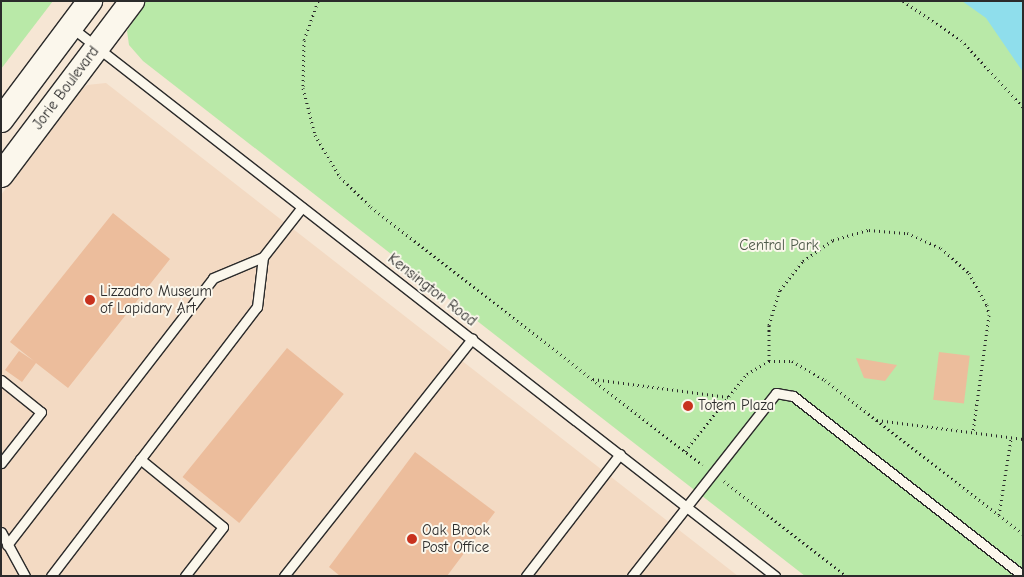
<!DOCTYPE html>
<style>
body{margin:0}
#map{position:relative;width:1024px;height:577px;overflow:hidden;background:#f6e6d4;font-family:"Comic Neue",sans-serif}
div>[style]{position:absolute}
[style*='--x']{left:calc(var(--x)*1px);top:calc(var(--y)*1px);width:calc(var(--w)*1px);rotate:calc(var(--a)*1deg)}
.built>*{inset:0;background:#f3dac3}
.green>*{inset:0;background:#b9e9a8}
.water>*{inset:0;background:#8fdeec}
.building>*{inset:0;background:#ecbd9c;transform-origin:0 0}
.path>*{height:3px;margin-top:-1.5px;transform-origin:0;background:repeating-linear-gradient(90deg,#2b2b2b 0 1px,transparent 0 5px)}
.roads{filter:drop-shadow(1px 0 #2b2b2b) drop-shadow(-1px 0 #2b2b2b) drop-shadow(0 1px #2b2b2b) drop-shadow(0 -1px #2b2b2b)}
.service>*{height:9px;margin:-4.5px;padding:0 4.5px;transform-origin:4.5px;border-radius:4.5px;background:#fbf7ec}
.secondary>*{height:24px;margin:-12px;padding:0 12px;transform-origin:12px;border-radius:12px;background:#fbf7ec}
.dots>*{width:14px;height:14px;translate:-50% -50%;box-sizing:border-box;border:2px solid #fbf7ec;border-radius:50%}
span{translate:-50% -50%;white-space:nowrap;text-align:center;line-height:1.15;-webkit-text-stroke:4px #fbf7ec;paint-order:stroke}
.street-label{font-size:15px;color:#2b2b2b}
.park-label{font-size:15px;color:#4e5a4a}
.poi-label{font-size:15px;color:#2b2b2b}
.left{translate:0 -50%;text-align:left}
.frame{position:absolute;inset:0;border:2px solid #2b2b2b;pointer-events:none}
</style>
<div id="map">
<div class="built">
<i style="clip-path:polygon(106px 83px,738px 576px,1px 576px,1px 195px,77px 94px,87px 85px)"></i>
</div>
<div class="green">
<i style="clip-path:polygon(1px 1px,53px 1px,1px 69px)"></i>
<i style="clip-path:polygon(146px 1px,1023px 1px,1023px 576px,805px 576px,143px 61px,129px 45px,127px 31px)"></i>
</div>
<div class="water">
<i style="clip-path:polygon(962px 1px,1023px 1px,1023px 72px,986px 18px)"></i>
</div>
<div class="building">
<i style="clip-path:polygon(113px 213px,170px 259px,68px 388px,36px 363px,22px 382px,5px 370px,19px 351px,34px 361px,10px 342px)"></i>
<i style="left:287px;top:348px;width:73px;height:166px;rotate:39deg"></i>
<i style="left:939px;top:352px;width:31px;height:48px;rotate:7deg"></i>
<i style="clip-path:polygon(856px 358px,897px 365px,885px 381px,864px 378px)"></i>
<i style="clip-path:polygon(415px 452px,495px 512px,447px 576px,340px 576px,329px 567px)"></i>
</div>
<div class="path">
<i style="--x:318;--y:1;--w:41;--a:109.7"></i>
<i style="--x:304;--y:40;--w:48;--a:91.2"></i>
<i style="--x:303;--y:88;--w:49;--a:75.7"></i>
<i style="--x:315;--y:135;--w:49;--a:59.2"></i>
<i style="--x:340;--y:177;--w:43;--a:44.1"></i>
<i style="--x:371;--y:207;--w:420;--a:37.9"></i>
<i style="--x:903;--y:1;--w:70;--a:33.9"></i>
<i style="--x:961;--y:40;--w:91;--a:47.2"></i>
<i style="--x:769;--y:361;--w:36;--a:-90"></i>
<i style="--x:769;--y:325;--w:37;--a:-73"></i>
<i style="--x:780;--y:290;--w:37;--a:-52"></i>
<i style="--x:803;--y:261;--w:37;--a:-35"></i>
<i style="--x:833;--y:240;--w:37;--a:-16"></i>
<i style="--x:869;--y:230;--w:38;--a:5"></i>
<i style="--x:907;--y:233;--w:37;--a:24"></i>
<i style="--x:941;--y:248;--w:38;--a:42"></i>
<i style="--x:969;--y:273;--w:37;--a:61"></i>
<i style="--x:987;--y:305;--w:10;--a:79"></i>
<i style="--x:989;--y:315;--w:118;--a:97.8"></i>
<i style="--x:593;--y:379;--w:136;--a:7.6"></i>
<i style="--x:877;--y:420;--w:147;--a:7.4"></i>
<i style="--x:685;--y:451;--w:99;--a:-51.2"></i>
<i style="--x:747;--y:374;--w:26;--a:-31"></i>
<i style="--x:769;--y:361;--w:23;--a:0"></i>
<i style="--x:792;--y:361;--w:38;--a:30"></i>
<i style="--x:825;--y:380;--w:251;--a:37.9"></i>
<i style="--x:724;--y:481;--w:155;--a:37.9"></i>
<i style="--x:999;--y:515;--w:78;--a:-81.1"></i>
</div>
<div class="roads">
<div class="service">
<i style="--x:71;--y:27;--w:893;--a:37.95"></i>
<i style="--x:1;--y:380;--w:51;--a:38.7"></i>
<i style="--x:41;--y:412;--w:65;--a:128.1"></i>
<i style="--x:140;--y:459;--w:107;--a:39.3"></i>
<i style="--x:223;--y:527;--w:62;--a:127.8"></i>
<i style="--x:1;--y:532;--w:50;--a:61.4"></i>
<i style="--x:7;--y:545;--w:337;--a:-52.3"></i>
<i style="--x:213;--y:278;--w:54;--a:-22.8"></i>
<i style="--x:51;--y:576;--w:339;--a:-52.6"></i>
<i style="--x:257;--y:307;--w:50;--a:-83.2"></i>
<i style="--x:263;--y:257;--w:63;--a:-52"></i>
<i style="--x:284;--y:576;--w:303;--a:-51.6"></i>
<i style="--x:526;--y:576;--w:154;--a:-52.4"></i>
<i style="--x:632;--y:576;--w:233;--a:-51.8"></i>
<i style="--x:776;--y:393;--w:17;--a:10"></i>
<i style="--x:793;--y:396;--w:292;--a:38"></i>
</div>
<div class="secondary">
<i style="--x:1;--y:120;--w:149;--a:-53.2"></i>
<i style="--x:1;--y:175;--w:218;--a:-53"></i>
</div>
</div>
<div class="dots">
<i style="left:90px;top:300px;background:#c8321e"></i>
<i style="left:688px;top:406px;background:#c8321e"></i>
<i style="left:412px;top:539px;background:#c8321e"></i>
</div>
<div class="street-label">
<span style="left:66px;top:88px;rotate:-53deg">Jorie Boulevard</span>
<span style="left:432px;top:290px;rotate:38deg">Kensington Road</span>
</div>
<div class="park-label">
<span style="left:779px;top:246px">Central Park</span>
</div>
<div class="poi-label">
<span class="left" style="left:100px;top:300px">Lizzadro Museum<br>of Lapidary Art</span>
<span class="left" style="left:698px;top:406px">Totem Plaza</span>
<span class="left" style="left:422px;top:539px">Oak Brook<br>Post Office</span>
</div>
<div class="frame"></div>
</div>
